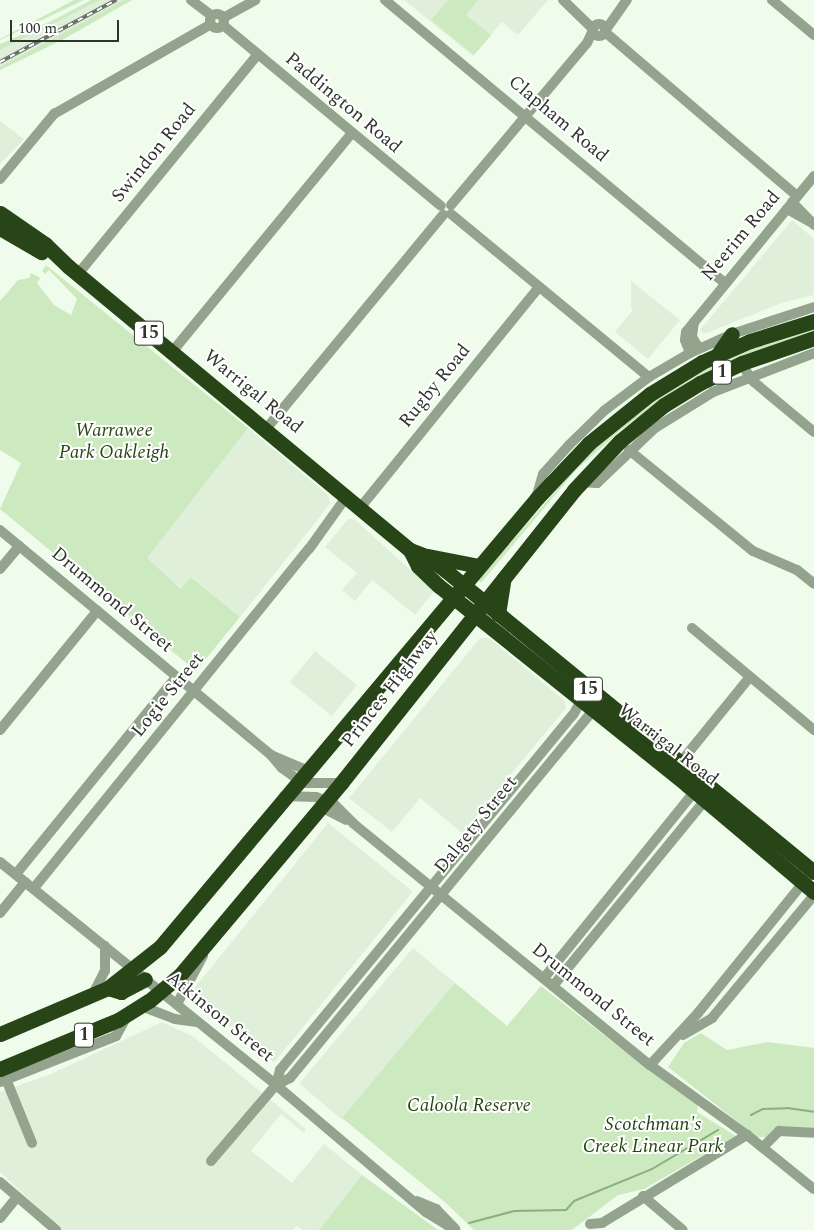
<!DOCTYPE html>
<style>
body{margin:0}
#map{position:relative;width:814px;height:1230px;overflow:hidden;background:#f0fceb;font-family:Spectral,serif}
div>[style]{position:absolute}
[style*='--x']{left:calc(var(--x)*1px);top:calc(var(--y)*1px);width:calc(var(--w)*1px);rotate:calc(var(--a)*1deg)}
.built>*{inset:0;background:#dfefd9;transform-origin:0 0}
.green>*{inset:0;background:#cce9bf}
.stream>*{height:2px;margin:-1px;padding:0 1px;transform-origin:1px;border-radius:1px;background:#8caf7c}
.minor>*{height:10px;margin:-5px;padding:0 5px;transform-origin:5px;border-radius:5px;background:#93a38d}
.minor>.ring{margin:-5px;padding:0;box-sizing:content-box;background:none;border:10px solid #93a38d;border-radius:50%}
.highway>*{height:15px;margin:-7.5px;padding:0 7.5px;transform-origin:7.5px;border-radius:7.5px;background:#274517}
.rail>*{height:4px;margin-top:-2px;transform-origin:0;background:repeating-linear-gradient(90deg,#fff 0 5.5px,#636960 0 11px);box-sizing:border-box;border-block:1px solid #636960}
span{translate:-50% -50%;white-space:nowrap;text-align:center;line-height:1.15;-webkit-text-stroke:4px #fff;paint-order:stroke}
.shield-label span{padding:1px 4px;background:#fff;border:1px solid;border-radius:4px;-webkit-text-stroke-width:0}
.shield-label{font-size:18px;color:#30342e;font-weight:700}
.street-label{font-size:19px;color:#30342e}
.park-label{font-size:19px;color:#254611;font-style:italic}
.scale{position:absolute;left:10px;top:20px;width:109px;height:22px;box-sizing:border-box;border:2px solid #30342e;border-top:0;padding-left:6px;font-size:15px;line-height:18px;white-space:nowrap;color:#30342e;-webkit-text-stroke:4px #fff;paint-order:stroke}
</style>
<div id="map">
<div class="built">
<i style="clip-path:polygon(94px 0,132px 0,64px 39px,0 70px,0 45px)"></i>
<i style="clip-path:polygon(404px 0,548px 0,518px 35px,502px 22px,473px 56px)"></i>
<i style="clip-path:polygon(0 121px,24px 139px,0 164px)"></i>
<i style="clip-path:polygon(792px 220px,814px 239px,814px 295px,784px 302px,704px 334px,700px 330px)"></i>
<i style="clip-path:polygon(631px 281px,680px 320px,648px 359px,615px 332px,633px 310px,631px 307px)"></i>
<i style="clip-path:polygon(248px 428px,329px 496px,330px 504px,240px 617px,192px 577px,182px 589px,146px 558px)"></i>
<i style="clip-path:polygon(348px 519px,354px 519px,434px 591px,415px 615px,372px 580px,355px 601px,342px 590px,357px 573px,325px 547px)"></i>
<i style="clip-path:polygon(480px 638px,489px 638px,565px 701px,566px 708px,462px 833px,420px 798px,392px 832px,349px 798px)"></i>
<i style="left:315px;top:651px;width:54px;height:40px;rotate:39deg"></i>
<i style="left:328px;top:823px;width:109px;height:220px;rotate:39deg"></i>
<i style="left:413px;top:948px;width:55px;height:177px;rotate:40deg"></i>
<i style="clip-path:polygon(162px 1022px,194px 1037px,306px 1129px,304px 1133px,281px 1114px,251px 1151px,292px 1183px,324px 1144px,362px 1175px,319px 1230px,303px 1230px,296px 1226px,293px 1230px,62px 1230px,0 1172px,0 1092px,51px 1074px)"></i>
</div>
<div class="green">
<i style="clip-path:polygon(74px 0,84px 0,0 40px,0 39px)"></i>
<i style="clip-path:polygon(91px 0,100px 0,0 50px,0 44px,49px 23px)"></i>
<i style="clip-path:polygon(124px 0,132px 0,64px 39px,0 70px,0 67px)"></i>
<i style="clip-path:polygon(448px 0,478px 0,466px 15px,491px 35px,474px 55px,431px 20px)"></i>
<i style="clip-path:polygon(46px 265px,248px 428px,147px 558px,181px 589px,191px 577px,240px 617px,196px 671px,0 509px,21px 463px,0 450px,0 301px,18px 280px,29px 278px,31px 273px,40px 278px,37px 283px,54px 305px,71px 315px,77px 299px,49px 270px,45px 274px,42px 271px)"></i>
<i style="clip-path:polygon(814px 327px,814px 332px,662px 400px,621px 430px,576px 470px,481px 583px,478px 580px,589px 453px,657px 396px,726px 357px)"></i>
<i style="clip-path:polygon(455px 983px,507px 1026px,541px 986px,650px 1071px,698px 1104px,697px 1112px,736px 1136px,644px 1189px,618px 1195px,572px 1230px,474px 1230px,447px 1204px,342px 1118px)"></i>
<i style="clip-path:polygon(701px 1033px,727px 1050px,768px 1042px,814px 1048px,814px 1128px,777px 1126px,766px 1137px,757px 1137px,668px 1067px,684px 1043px)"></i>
<i style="clip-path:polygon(362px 1175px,434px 1227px,438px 1230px,319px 1230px)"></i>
</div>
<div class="stream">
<i style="--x:751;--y:1115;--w:13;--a:-27"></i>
<i style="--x:763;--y:1109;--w:24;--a:-2"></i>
<i style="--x:787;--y:1108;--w:27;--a:8"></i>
<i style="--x:469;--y:1223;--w:47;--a:-14.9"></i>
<i style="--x:514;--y:1211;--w:52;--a:-1.1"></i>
<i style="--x:566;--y:1210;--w:12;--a:-48"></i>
<i style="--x:574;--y:1201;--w:84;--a:-22.3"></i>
<i style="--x:652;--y:1169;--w:77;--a:-30.6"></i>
</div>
<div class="minor">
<i style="--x:191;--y:0;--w:26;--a:37"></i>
<i style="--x:385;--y:0;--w:442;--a:39.8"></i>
<i style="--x:563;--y:0;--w:42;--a:44"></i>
<i style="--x:772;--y:0;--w:55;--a:39.8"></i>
<i class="ring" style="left:210px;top:14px;width:4px;height:4px"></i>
<i style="--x:223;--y:18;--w:37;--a:-29"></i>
<i class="ring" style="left:593px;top:24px;width:2px;height:2px"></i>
<i style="--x:223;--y:25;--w:283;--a:39.7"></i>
<i style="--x:605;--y:31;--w:38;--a:-55"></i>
<i style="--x:605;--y:32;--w:253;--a:40.5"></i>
<i style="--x:0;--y:179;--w:85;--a:-50.3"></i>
<i style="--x:54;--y:114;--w:181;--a:-29.8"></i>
<i style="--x:792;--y:202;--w:32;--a:46"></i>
<i style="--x:451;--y:205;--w:212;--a:-50"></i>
<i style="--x:587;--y:43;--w:14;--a:-65"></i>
<i style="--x:787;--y:209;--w:26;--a:29"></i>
<i style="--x:451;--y:214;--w:256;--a:39.5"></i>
<i style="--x:78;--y:274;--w:283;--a:-50.7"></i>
<i style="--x:694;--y:322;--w:15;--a:98"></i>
<i style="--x:692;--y:337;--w:13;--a:58"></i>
<i style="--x:172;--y:352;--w:282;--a:-50.6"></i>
<i style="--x:690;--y:353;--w:14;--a:-111"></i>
<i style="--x:685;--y:340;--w:8;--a:-83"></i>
<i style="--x:686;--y:332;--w:202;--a:-50.6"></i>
<i style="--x:746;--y:371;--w:14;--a:54"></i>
<i style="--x:754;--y:382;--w:78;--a:39.8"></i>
<i style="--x:266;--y:429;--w:278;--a:-50.4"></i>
<i style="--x:629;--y:450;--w:160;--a:39.2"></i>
<i style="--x:753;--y:551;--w:48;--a:23.4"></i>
<i style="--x:797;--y:570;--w:22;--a:39"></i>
<i style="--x:581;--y:482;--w:16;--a:4"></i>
<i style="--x:597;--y:483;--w:80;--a:-43.5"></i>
<i style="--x:655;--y:428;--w:68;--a:-31.8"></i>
<i style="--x:713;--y:392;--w:108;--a:-21.1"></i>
<i style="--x:537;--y:495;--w:22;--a:-74"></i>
<i style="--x:543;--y:474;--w:39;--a:-48"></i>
<i style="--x:569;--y:445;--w:50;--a:-44.2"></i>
<i style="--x:605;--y:410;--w:55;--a:-36.9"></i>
<i style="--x:649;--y:377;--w:48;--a:-30.3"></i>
<i style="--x:690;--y:353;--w:46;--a:-24.3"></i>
<i style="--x:732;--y:334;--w:86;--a:-18.2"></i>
<i style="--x:360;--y:508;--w:284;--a:-51"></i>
<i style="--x:0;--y:530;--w:352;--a:39.7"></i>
<i style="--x:271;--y:755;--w:38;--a:23"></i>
<i style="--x:0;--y:569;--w:30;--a:-50"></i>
<i style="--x:692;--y:628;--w:159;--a:39.9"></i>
<i style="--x:0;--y:730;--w:154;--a:-50.8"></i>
<i style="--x:271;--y:755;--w:17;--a:50"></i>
<i style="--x:282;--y:768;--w:26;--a:36"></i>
<i style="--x:303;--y:783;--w:38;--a:0"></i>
<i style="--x:680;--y:763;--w:109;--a:-50.9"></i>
<i style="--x:284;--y:796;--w:32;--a:2"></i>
<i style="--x:316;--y:797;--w:19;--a:21"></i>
<i style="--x:334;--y:804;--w:28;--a:45"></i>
<i style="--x:354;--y:824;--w:382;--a:39.2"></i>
<i style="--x:650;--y:1065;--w:120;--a:35.8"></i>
<i style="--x:747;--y:1135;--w:86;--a:38.9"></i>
<i style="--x:321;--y:807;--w:28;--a:27"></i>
<i style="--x:0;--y:862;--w:355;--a:38.9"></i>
<i style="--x:276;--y:1085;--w:197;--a:40.3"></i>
<i style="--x:426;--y:1212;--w:34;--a:32"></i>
<i style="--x:16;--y:874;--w:254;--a:-50.9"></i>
<i style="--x:34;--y:888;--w:437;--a:-51"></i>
<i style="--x:309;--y:549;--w:65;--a:-54.4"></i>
<i style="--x:0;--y:913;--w:40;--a:-51"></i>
<i style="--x:544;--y:978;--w:240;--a:-51.1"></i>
<i style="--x:553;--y:986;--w:240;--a:-50.7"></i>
<i style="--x:92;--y:996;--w:28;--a:-63"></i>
<i style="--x:105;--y:971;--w:25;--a:-90"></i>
<i style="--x:177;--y:1004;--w:55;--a:-61.6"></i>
<i style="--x:141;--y:1006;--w:36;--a:21"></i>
<i style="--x:175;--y:1019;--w:22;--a:8"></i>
<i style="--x:683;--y:1035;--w:34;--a:-30"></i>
<i style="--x:712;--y:1018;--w:160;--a:-50.3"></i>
<i style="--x:650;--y:1065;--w:71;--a:-47.3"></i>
<i style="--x:698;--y:1013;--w:174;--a:-51.1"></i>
<i style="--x:6;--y:1079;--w:69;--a:67.9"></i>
<i style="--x:0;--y:1082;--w:125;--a:-21.6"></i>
<i style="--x:116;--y:1036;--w:26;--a:-61"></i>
<i style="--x:276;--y:1085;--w:16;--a:-75"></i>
<i style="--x:280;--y:1070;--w:460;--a:-50.5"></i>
<i style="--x:573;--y:715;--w:16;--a:-60"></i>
<i style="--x:763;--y:1147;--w:23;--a:-45"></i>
<i style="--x:779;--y:1131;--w:35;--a:3"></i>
<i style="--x:211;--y:1161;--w:100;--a:-49.5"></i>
<i style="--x:276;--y:1085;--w:16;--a:-27"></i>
<i style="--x:290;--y:1078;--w:476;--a:-50.5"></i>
<i style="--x:0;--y:1182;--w:74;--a:40.6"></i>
<i style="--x:643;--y:1196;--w:52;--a:40.4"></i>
<i style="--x:417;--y:1201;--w:21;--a:23"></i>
<i style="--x:436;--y:1209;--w:28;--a:46"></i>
<i style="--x:0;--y:1218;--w:27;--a:-51"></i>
<i style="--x:590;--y:1224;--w:12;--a:-5"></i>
<i style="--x:602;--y:1223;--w:170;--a:-31.3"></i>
</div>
<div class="highway">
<i style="--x:0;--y:213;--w:55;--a:34.6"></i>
<i style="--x:45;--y:244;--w:33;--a:44"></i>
<i style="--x:69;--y:267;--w:443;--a:39.7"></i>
<i style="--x:410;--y:550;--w:17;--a:21"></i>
<i style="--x:426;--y:556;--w:24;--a:36"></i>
<i style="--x:445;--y:570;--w:477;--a:39.3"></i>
<i style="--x:0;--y:228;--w:48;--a:30.3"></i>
<i style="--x:718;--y:354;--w:24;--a:-55"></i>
<i style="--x:410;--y:550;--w:18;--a:63"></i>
<i style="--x:418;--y:566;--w:29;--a:44"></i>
<i style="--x:439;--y:586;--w:318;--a:38.7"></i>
<i style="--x:687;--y:785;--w:166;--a:40.1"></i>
<i style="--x:428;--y:556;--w:52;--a:11.1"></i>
<i style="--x:498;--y:614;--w:36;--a:-81"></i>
<i style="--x:108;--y:988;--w:14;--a:17"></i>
<i style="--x:121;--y:992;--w:27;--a:-28"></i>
<i style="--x:0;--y:1034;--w:117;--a:-23.1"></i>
<i style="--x:108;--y:988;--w:66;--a:-38.3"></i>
<i style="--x:160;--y:947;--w:586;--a:-49.98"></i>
<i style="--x:537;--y:498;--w:76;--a:-46.6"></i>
<i style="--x:589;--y:443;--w:78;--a:-38.8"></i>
<i style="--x:650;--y:394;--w:61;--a:-31.6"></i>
<i style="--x:702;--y:362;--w:52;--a:-23.6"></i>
<i style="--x:750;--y:341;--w:67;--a:-17.4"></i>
<i style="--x:0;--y:1069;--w:128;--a:-22.6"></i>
<i style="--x:118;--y:1020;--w:36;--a:-32"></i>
<i style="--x:149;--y:1001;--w:40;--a:-40"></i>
<i style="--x:180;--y:975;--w:251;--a:-50"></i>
<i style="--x:341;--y:783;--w:374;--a:-51.5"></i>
<i style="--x:574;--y:490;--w:67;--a:-46.8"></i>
<i style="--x:620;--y:441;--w:57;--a:-39.3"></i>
<i style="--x:664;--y:405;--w:42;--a:-31.4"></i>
<i style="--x:700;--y:383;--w:47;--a:-25.5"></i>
<i style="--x:742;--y:363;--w:76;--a:-19.1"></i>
</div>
<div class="rail">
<i style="--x:0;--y:62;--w:132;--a:-28.1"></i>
</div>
<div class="shield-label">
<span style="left:149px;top:333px">15</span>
<span style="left:722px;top:372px">1</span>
<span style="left:588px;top:689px">15</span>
<span style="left:84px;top:1035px">1</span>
</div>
<div class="street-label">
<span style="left:343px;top:103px;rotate:40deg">Paddington Road</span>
<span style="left:558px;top:119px;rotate:40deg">Clapham Road</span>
<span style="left:154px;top:153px;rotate:-51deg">Swindon Road</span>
<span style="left:741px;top:236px;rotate:-50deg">Neerim Road</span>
<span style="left:435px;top:386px;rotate:-51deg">Rugby Road</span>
<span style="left:253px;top:392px;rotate:39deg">Warrigal Road</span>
<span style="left:112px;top:600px;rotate:40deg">Drummond Street</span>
<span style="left:390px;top:689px;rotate:-52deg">Princes Highway</span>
<span style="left:168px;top:695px;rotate:-51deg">Logie Street</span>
<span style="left:668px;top:745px;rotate:38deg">Warrigal Road</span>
<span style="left:476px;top:825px;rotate:-51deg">Dalgety Street</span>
<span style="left:593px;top:995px;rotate:39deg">Drummond Street</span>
<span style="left:220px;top:1017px;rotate:39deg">Atkinson Street</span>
</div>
<div class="park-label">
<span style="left:114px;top:442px">Warrawee<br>Park Oakleigh</span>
<span style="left:469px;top:1106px">Caloola Reserve</span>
<span style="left:653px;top:1136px">Scotchman's<br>Creek Linear Park</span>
</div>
<div class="scale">100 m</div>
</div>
